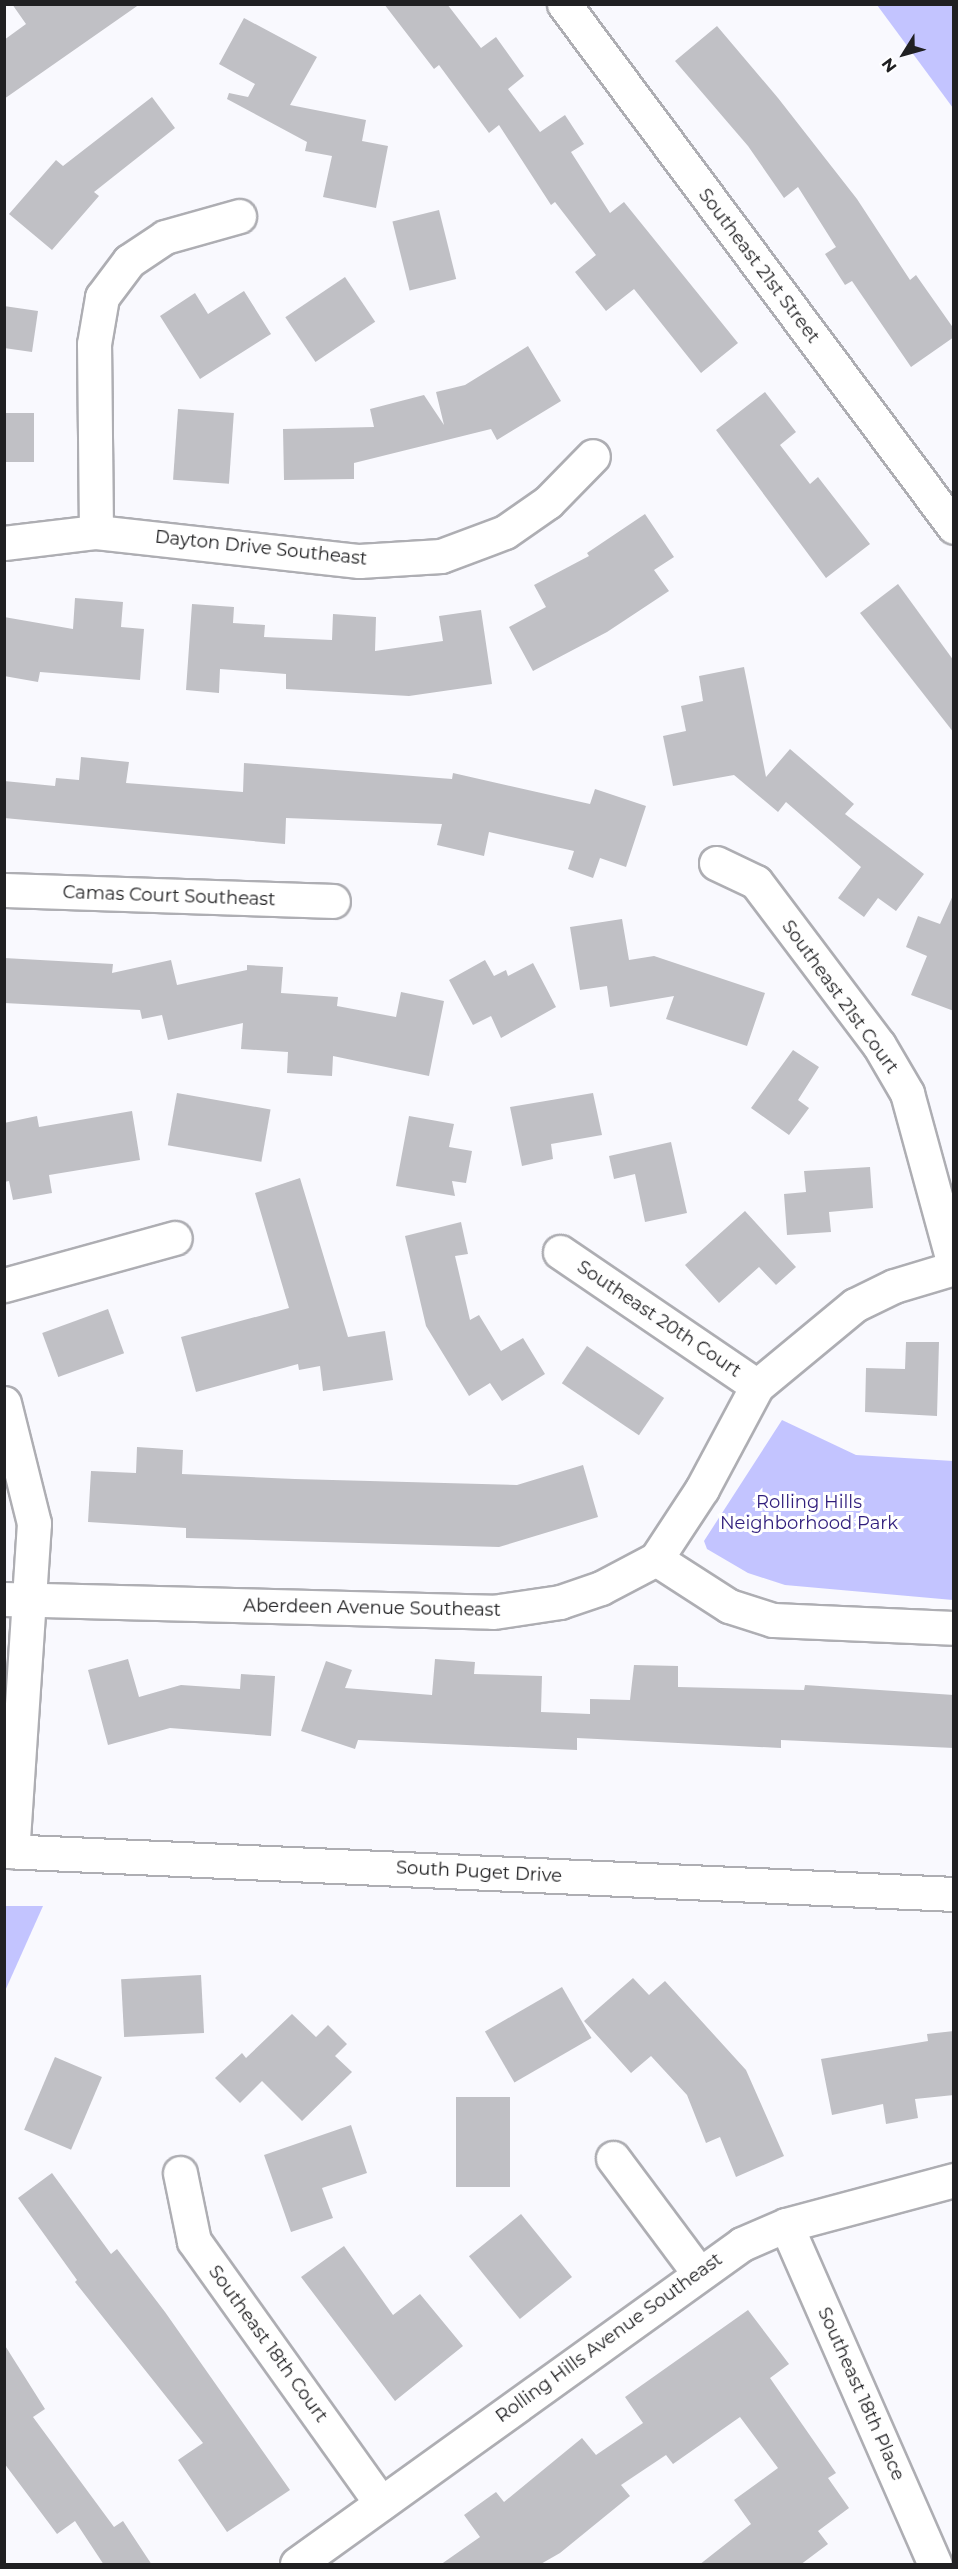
<!DOCTYPE html>
<style>
body{margin:0}
#map{position:relative;width:958px;height:2569px;overflow:hidden;background:#f9f9fe;font-family:Montserrat,sans-serif}
div>[style]{position:absolute}
[style*='--x']{left:calc(var(--x)*1px);top:calc(var(--y)*1px);width:calc(var(--w)*1px);rotate:calc(var(--a)*1deg)}
.green>*{inset:0;background:#c3c4ff}
.building>*{inset:0;background:#c0c0c5;transform-origin:0 0}
.roads{filter:drop-shadow(2px 0 #aeaeb3) drop-shadow(-2px 0 #aeaeb3) drop-shadow(0 2px #aeaeb3) drop-shadow(0 -2px #aeaeb3)}
.minor>*{height:33px;margin:-16.5px;padding:0 16.5px;transform-origin:16.5px;border-radius:16.5px;background:#fff}
span{translate:-50% -50%;white-space:nowrap;text-align:center;line-height:1.15;-webkit-text-stroke:6px #fff;paint-order:stroke}
.street-label{font-size:18px;color:#202022}
.park-label{font-size:18px;color:#301e7c}
.frame{position:absolute;inset:0;border:6px solid #202022;pointer-events:none}
.north{position:absolute;left:874px;top:24px;width:60px;height:60px;-webkit-text-stroke:4px #fff;paint-order:stroke;rotate:233deg;font-size:16px;font-weight:700;line-height:24px;text-align:center;color:#202022}
.north::after{content:'';display:block;margin:auto;width:21px;height:27px;background:#202022;clip-path:polygon(50% 0,100% 100%,50% 72%,0 100%)}
</style>
<div id="map">
<div class="green">
<i style="clip-path:polygon(877px 5px,953px 5px,953px 108px)"></i>
<i style="clip-path:polygon(782px 1420px,856px 1455px,953px 1461px,953px 1600px,785px 1585px,748px 1573px,707px 1549px,704px 1541px)"></i>
<i style="clip-path:polygon(5px 1906px,43px 1906px,5px 1991px,4px 1906px)"></i>
</div>
<div class="building">
<i style="clip-path:polygon(12px 4px,140px 4px,4px 99px,4px 40px,26px 24px)"></i>
<i style="clip-path:polygon(384px 4px,447px 4px,481px 48px,496px 37px,524px 76px,508px 89px,540px 132px,565px 115px,584px 144px,571px 152px,610px 213px,624px 202px,738px 343px,701px 373px,634px 289px,606px 311px,575px 272px,596px 255px,555px 202px,551px 205px,499px 125px,489px 133px,439px 65px,434px 69px)"></i>
<i style="clip-path:polygon(244px 18px,317px 57px,290px 105px,366px 120px,362px 141px,388px 146px,376px 208px,323px 197px,332px 156px,305px 151px,307px 142px,227px 99px,229px 93px,248px 97px,255px 84px,219px 64px)"></i>
<i style="clip-path:polygon(717px 26px,778px 98px,857px 199px,910px 280px,916px 275px,954px 329px,954px 337px,911px 367px,852px 281px,845px 285px,825px 254px,836px 247px,798px 187px,784px 198px,748px 146px,675px 61px)"></i>
<i style="clip-path:polygon(152px 97px,175px 128px,94px 192px,99px 196px,52px 250px,9px 214px,56px 160px,63px 166px)"></i>
<i style="left:439px;top:210px;width:71px;height:48px;rotate:76deg"></i>
<i style="left:345px;top:277px;width:54px;height:72px;rotate:56deg"></i>
<i style="clip-path:polygon(244px 291px,271px 334px,200px 379px,160px 316px,195px 293px,208px 314px)"></i>
<i style="clip-path:polygon(4px 306px,38px 311px,32px 352px,4px 348px)"></i>
<i style="clip-path:polygon(528px 346px,561px 401px,497px 440px,491px 429px,354px 463px,354px 479px,284px 480px,283px 429px,374px 427px,370px 409px,424px 395px,444px 425px,436px 392px,465px 385px)"></i>
<i style="clip-path:polygon(765px 392px,796px 432px,780px 445px,810px 484px,818px 477px,870px 544px,826px 578px,716px 430px)"></i>
<i style="left:178px;top:409px;width:56px;height:71px;rotate:4deg"></i>
<i style="left:4px;top:413px;width:30px;height:49px"></i>
<i style="clip-path:polygon(645px 514px,674px 557px,654px 570px,669px 591px,607px 632px,533px 671px,509px 627px,546px 607px,534px 585px,589px 556px,587px 553px)"></i>
<i style="clip-path:polygon(898px 584px,954px 661px,954px 733px,860px 613px)"></i>
<i style="clip-path:polygon(75px 598px,123px 602px,121px 627px,144px 629px,140px 680px,40px 672px,38px 682px,4px 676px,4px 617px,73px 629px)"></i>
<i style="clip-path:polygon(192px 604px,234px 607px,233px 623px,265px 625px,264px 637px,332px 640px,333px 614px,376px 617px,375px 651px,443px 641px,439px 616px,481px 610px,492px 684px,409px 696px,286px 689px,286px 674px,220px 669px,219px 693px,186px 690px)"></i>
<i style="clip-path:polygon(744px 667px,766px 777px,790px 749px,854px 804px,845px 814px,924px 874px,896px 911px,878px 898px,864px 917px,838px 898px,861px 867px,786px 802px,778px 812px,734px 775px,673px 786px,663px 736px,686px 731px,681px 706px,703px 701px,699px 676px)"></i>
<i style="clip-path:polygon(81px 757px,129px 762px,126px 783px,243px 792px,244px 763px,452px 779px,453px 773px,590px 804px,595px 789px,646px 806px,626px 867px,600px 858px,593px 878px,568px 869px,574px 851px,489px 832px,484px 856px,437px 845px,442px 824px,286px 818px,285px 844px,4px 818px,4px 781px,55px 786px,56px 778px,79px 780px)"></i>
<i style="clip-path:polygon(954px 893px,954px 1011px,911px 995px,927px 956px,906px 947px,918px 916px,940px 924px)"></i>
<i style="clip-path:polygon(622px 919px,629px 960px,654px 956px,765px 993px,747px 1046px,666px 1019px,674px 996px,610px 1007px,607px 986px,580px 990px,570px 927px)"></i>
<i style="clip-path:polygon(4px 958px,113px 964px,112px 973px,171px 960px,177px 985px,247px 970px,247px 965px,283px 967px,281px 993px,338px 997px,337px 1006px,396px 1017px,401px 992px,444px 1001px,429px 1076px,333px 1056px,332px 1076px,287px 1073px,288px 1052px,241px 1049px,243px 1023px,168px 1040px,162px 1015px,142px 1019px,140px 1010px,4px 1003px)"></i>
<i style="clip-path:polygon(485px 960px,494px 976px,506px 970px,508px 976px,533px 963px,556px 1007px,501px 1038px,491px 1016px,473px 1025px,449px 980px)"></i>
<i style="clip-path:polygon(793px 1050px,819px 1067px,798px 1100px,809px 1108px,789px 1135px,751px 1108px)"></i>
<i style="left:177px;top:1093px;width:95px;height:53px;rotate:10deg"></i>
<i style="clip-path:polygon(593px 1093px,602px 1135px,551px 1144px,553px 1159px,522px 1166px,510px 1107px)"></i>
<i style="clip-path:polygon(132px 1111px,140px 1160px,49px 1175px,52px 1193px,13px 1200px,9px 1181px,4px 1182px,4px 1123px,37px 1116px,39px 1127px)"></i>
<i style="clip-path:polygon(409px 1116px,454px 1124px,449px 1147px,472px 1151px,466px 1183px,452px 1181px,455px 1196px,396px 1186px)"></i>
<i style="clip-path:polygon(671px 1142px,687px 1213px,645px 1222px,635px 1174px,614px 1179px,609px 1156px)"></i>
<i style="clip-path:polygon(870px 1167px,873px 1208px,829px 1212px,831px 1232px,787px 1235px,784px 1194px,806px 1192px,804px 1171px)"></i>
<i style="clip-path:polygon(300px 1178px,348px 1337px,385px 1331px,393px 1380px,323px 1391px,320px 1366px,299px 1370px,298px 1364px,196px 1392px,181px 1337px,289px 1308px,255px 1193px)"></i>
<i style="clip-path:polygon(745px 1211px,796px 1267px,776px 1285px,759px 1267px,719px 1303px,685px 1265px)"></i>
<i style="clip-path:polygon(461px 1222px,468px 1254px,455px 1256px,470px 1320px,479px 1315px,501px 1351px,523px 1338px,545px 1374px,502px 1401px,490px 1383px,469px 1396px,426px 1326px,405px 1236px)"></i>
<i style="left:108px;top:1309px;width:47px;height:70px;rotate:70deg"></i>
<i style="clip-path:polygon(906px 1342px,939px 1342px,937px 1416px,865px 1412px,866px 1368px,905px 1369px)"></i>
<i style="left:587px;top:1346px;width:93px;height:45px;rotate:34deg"></i>
<i style="clip-path:polygon(137px 1447px,183px 1450px,182px 1474px,295px 1479px,517px 1485px,583px 1465px,598px 1517px,499px 1547px,186px 1538px,186px 1528px,88px 1522px,91px 1471px,136px 1473px)"></i>
<i style="clip-path:polygon(128px 1659px,139px 1697px,181px 1685px,240px 1689px,241px 1674px,275px 1676px,271px 1736px,170px 1728px,108px 1745px,88px 1670px)"></i>
<i style="clip-path:polygon(435px 1659px,475px 1662px,474px 1674px,542px 1676px,541px 1712px,590px 1714px,590px 1699px,630px 1700px,634px 1665px,678px 1666px,678px 1687px,804px 1690px,805px 1685px,954px 1695px,954px 1748px,781px 1740px,781px 1748px,577px 1738px,577px 1750px,358px 1740px,355px 1749px,301px 1731px,326px 1661px,352px 1670px,345px 1688px,432px 1695px)"></i>
<i style="left:201px;top:1975px;width:58px;height:80px;rotate:87deg"></i>
<i style="clip-path:polygon(633px 1978px,649px 1995px,665px 1981px,746px 2070px,784px 2156px,736px 2177px,720px 2137px,706px 2143px,687px 2095px,651px 2056px,631px 2073px,584px 2021px)"></i>
<i style="left:562px;top:1987px;width:59px;height:89px;rotate:60deg"></i>
<i style="clip-path:polygon(292px 2014px,316px 2037px,328px 2025px,347px 2044px,335px 2056px,352px 2072px,302px 2121px,262px 2081px,240px 2103px,215px 2078px,242px 2053px,246px 2058px)"></i>
<i style="clip-path:polygon(954px 2031px,954px 2095px,915px 2099px,918px 2118px,886px 2124px,883px 2104px,832px 2115px,821px 2059px,928px 2041px,927px 2034px)"></i>
<i style="left:55px;top:2057px;width:51px;height:79px;rotate:23deg"></i>
<i style="left:510px;top:2097px;width:90px;height:54px;rotate:90deg"></i>
<i style="clip-path:polygon(351px 2125px,367px 2173px,322px 2188px,333px 2218px,291px 2232px,264px 2155px)"></i>
<i style="clip-path:polygon(52px 2173px,111px 2254px,117px 2249px,165px 2312px,290px 2490px,227px 2532px,178px 2460px,203px 2443px,75px 2282px,77px 2280px,18px 2198px)"></i>
<i style="left:521px;top:2214px;width:81px;height:67px;rotate:51deg"></i>
<i style="clip-path:polygon(344px 2246px,393px 2315px,420px 2294px,463px 2346px,395px 2401px,301px 2277px)"></i>
<i style="clip-path:polygon(748px 2310px,789px 2364px,770px 2378px,836px 2473px,828px 2478px,849px 2508px,818px 2531px,828px 2544px,800px 2565px,699px 2565px,751px 2524px,734px 2500px,778px 2468px,740px 2417px,673px 2464px,666px 2455px,621px 2485px,630px 2496px,560px 2553px,539px 2565px,440px 2565px,480px 2537px,464px 2515px,496px 2492px,504px 2502px,582px 2438px,596px 2455px,643px 2423px,625px 2397px)"></i>
<i style="clip-path:polygon(4px 2344px,45px 2409px,33px 2417px,114px 2527px,123px 2521px,152px 2565px,104px 2565px,75px 2521px,57px 2534px,4px 2463px)"></i>
</div>
<div class="roads">
<div class="minor">
<i style="--x:564;--y:4;--w:652;--a:53.29"></i>
<i style="--x:96;--y:532;--w:188;--a:-90.6"></i>
<i style="--x:94;--y:344;--w:48;--a:-80.3"></i>
<i style="--x:102;--y:297;--w:45;--a:-53.1"></i>
<i style="--x:129;--y:261;--w:43;--a:-33.7"></i>
<i style="--x:165;--y:237;--w:77;--a:-15.8"></i>
<i style="--x:4;--y:543;--w:93;--a:-6.8"></i>
<i style="--x:96;--y:532;--w:265;--a:6.3"></i>
<i style="--x:359;--y:561;--w:82;--a:-3.5"></i>
<i style="--x:441;--y:556;--w:68;--a:-20.6"></i>
<i style="--x:505;--y:532;--w:52;--a:-34.9"></i>
<i style="--x:548;--y:502;--w:64;--a:-45.6"></i>
<i style="--x:716;--y:863;--w:44;--a:25.4"></i>
<i style="--x:756;--y:882;--w:204;--a:53"></i>
<i style="--x:879;--y:1045;--w:56;--a:59.7"></i>
<i style="--x:907;--y:1093;--w:178;--a:74.7"></i>
<i style="--x:4;--y:890;--w:329;--a:1.9"></i>
<i style="--x:560;--y:1252;--w:238;--a:34.2"></i>
<i style="--x:4;--y:1285;--w:177;--a:-15.4"></i>
<i style="--x:4;--y:1403;--w:124;--a:76"></i>
<i style="--x:34;--y:1523;--w:329;--a:93.8"></i>
<i style="--x:656;--y:1559;--w:87;--a:32.8"></i>
<i style="--x:729;--y:1606;--w:46;--a:17.7"></i>
<i style="--x:773;--y:1620;--w:181;--a:2.5"></i>
<i style="--x:4;--y:1599;--w:489;--a:1.5"></i>
<i style="--x:493;--y:1612;--w:68;--a:-8.5"></i>
<i style="--x:560;--y:1602;--w:43;--a:-18.9"></i>
<i style="--x:601;--y:1588;--w:62;--a:-27.8"></i>
<i style="--x:656;--y:1559;--w:84;--a:-56.7"></i>
<i style="--x:702;--y:1489;--w:117;--a:-61.9"></i>
<i style="--x:757;--y:1386;--w:127;--a:-39.6"></i>
<i style="--x:855;--y:1305;--w:43;--a:-26"></i>
<i style="--x:894;--y:1286;--w:63;--a:-16.7"></i>
<i style="--x:4;--y:1851;--w:951;--a:2.59"></i>
<i style="--x:613;--y:2158;--w:142;--a:53.3"></i>
<i style="--x:180;--y:2173;--w:69;--a:78.4"></i>
<i style="--x:194;--y:2241;--w:322;--a:54.5"></i>
<i style="--x:786;--y:2225;--w:370;--a:66.3"></i>
<i style="--x:297;--y:2564;--w:548;--a:-35.72"></i>
<i style="--x:742;--y:2244;--w:48;--a:-23.4"></i>
<i style="--x:786;--y:2225;--w:174;--a:-15"></i>
</div>
</div>
<div class="street-label">
<span style="left:759px;top:266px;rotate:53deg">Southeast 21st Street</span>
<span style="left:261px;top:548px;rotate:6deg">Dayton Drive Southeast</span>
<span style="left:169px;top:896px;rotate:2deg">Camas Court Southeast</span>
<span style="left:840px;top:997px;rotate:54deg">Southeast 21st Court</span>
<span style="left:659px;top:1319px;rotate:34deg">Southeast 20th Court</span>
<span style="left:372px;top:1608px;rotate:1deg">Aberdeen Avenue Southeast</span>
<span style="left:479px;top:1872px;rotate:3deg">South Puget Drive</span>
<span style="left:609px;top:2338px;rotate:-36deg">Rolling Hills Avenue Southeast</span>
<span style="left:268px;top:2344px;rotate:54deg">Southeast 18th Court</span>
<span style="left:861px;top:2394px;rotate:66deg">Southeast 18th Place</span>
</div>
<div class="park-label">
<span style="left:809px;top:1513px">Rolling Hills<br>Neighborhood Park</span>
</div>
<div class="frame"></div>
<div class="north">N</div>
</div>
